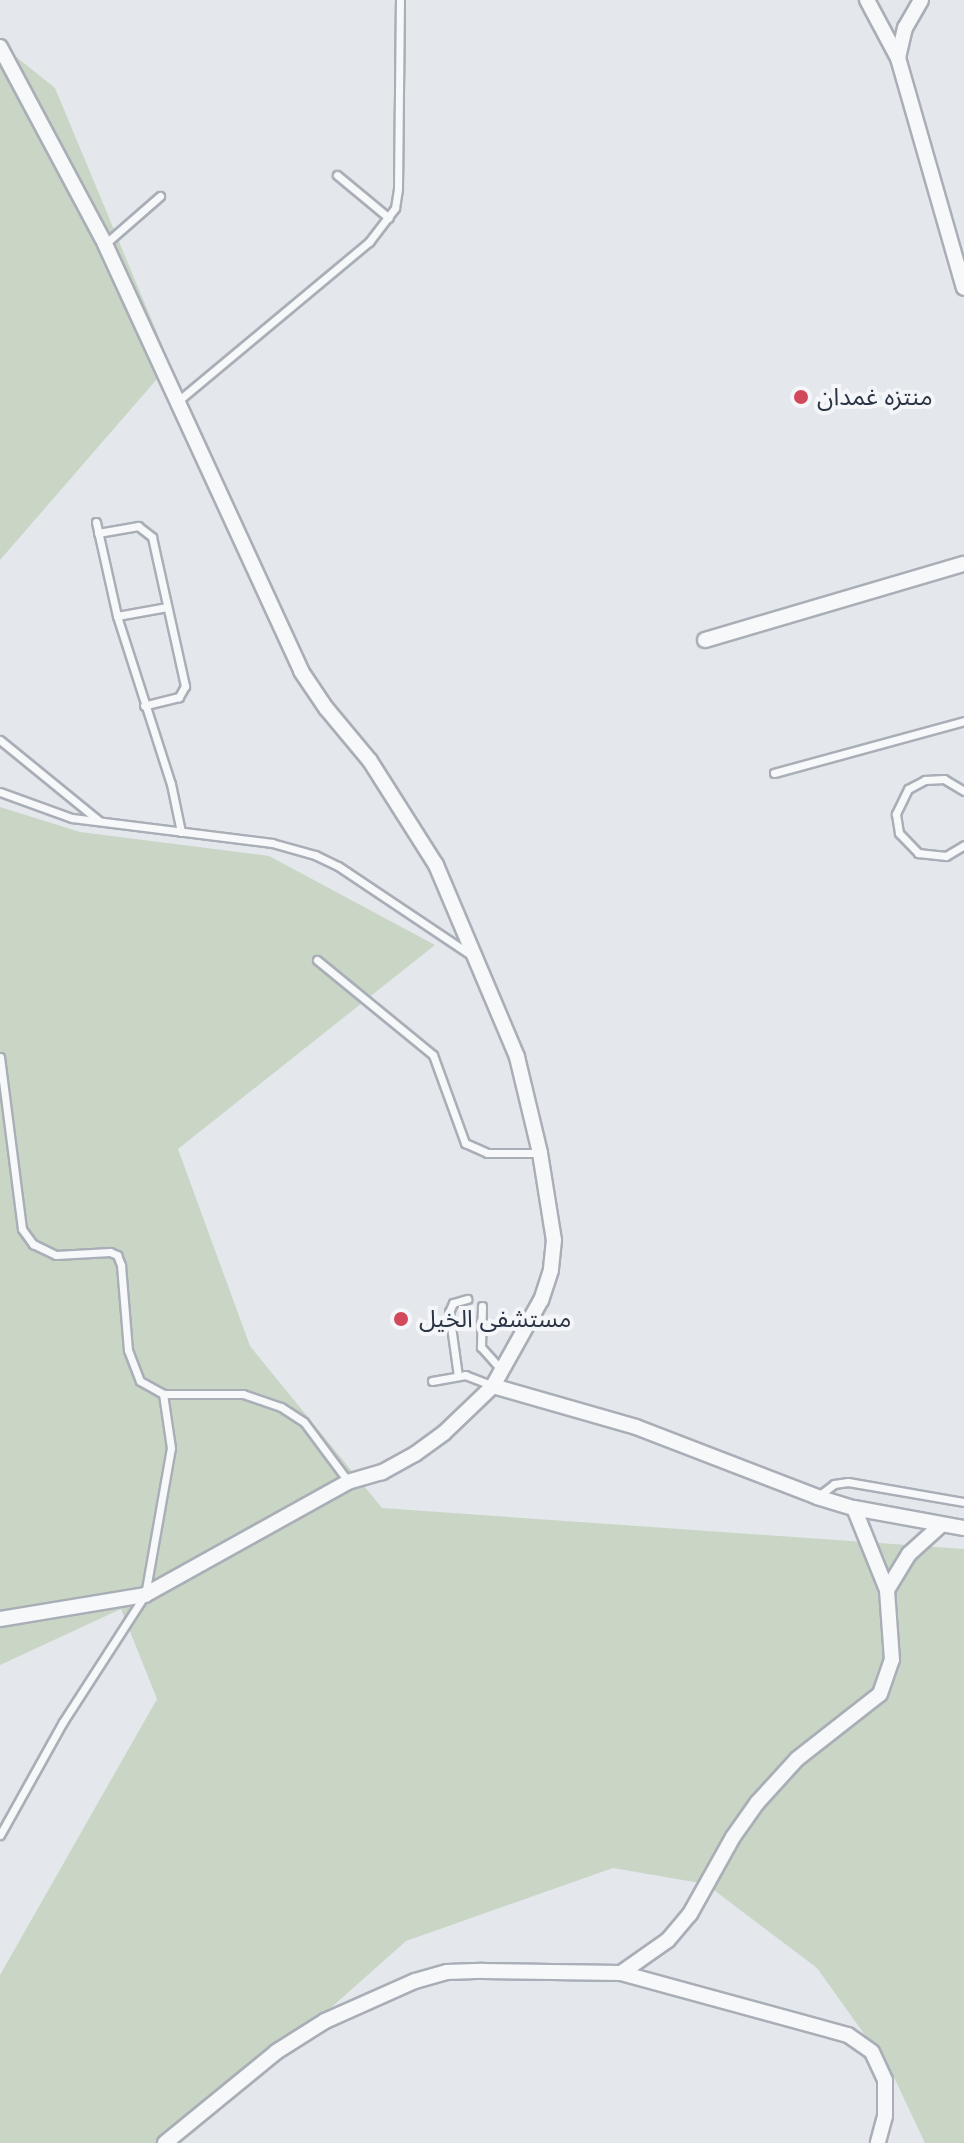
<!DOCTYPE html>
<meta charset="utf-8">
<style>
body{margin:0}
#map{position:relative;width:964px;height:2143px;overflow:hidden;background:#e4e7ec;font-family:Helvetica,"Noto Sans Arabic",sans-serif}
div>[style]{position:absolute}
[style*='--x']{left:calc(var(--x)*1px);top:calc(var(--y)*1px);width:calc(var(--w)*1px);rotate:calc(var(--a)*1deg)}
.green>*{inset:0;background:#c9d6c5}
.roads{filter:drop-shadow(2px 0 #a9aeb7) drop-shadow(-2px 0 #a9aeb7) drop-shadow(0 2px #a9aeb7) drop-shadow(0 -2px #a9aeb7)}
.lane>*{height:7px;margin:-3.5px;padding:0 3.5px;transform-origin:3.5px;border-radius:3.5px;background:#f7f8fa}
.street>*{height:14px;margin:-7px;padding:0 7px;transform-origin:7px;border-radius:7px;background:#f7f8fa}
.dots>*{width:22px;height:22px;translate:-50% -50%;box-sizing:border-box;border:4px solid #f4f6f9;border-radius:50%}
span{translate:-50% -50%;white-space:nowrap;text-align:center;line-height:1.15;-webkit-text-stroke:8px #f4f6f9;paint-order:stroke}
.poi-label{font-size:24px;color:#2b3445}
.left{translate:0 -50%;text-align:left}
</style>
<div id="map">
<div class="green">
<i style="clip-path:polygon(0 44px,55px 88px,170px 364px,0 560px)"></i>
<i style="clip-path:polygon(0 807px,80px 832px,269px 856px,435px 945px,178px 1149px,250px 1346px,382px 1508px,964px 1549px,964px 2143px,925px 2143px,892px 2073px,817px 1968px,706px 1884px,613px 1868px,406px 1941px,179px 2143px,0 2143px,0 1975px,157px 1699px,121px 1609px,0 1665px)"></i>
</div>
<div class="roads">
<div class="lane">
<i style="--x:337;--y:175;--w:67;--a:39.6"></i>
<i style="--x:105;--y:244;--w:73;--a:-41.1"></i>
<i style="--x:178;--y:401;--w:249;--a:-39.8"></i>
<i style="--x:369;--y:242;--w:43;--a:-52.6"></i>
<i style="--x:395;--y:208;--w:20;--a:-81"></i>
<i style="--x:398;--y:188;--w:188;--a:-89.4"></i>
<i style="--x:96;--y:522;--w:96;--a:77.4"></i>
<i style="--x:117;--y:616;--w:176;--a:72.2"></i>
<i style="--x:171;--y:784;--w:49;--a:78.2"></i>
<i style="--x:98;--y:533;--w:41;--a:-9.9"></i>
<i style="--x:138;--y:526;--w:18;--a:38"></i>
<i style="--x:152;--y:537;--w:153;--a:77.5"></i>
<i style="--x:185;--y:686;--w:13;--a:119"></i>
<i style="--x:179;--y:697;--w:36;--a:166"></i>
<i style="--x:117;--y:616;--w:51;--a:-10.2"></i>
<i style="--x:0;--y:740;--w:127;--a:39.2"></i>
<i style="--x:774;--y:773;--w:197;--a:-15.3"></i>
<i style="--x:964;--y:791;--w:23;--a:-149"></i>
<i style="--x:944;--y:779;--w:19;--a:177"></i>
<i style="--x:925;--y:780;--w:19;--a:152"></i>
<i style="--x:908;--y:789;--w:28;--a:116"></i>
<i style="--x:896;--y:814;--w:19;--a:81"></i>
<i style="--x:899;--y:833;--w:28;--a:46"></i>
<i style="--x:918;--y:853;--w:28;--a:6"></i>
<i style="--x:946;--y:856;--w:21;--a:-31"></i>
<i style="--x:0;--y:792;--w:77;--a:19.9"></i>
<i style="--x:72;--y:818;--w:202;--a:7.1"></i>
<i style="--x:272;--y:843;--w:45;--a:15.6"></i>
<i style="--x:315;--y:855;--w:25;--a:26"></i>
<i style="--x:338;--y:866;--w:160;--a:33.8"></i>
<i style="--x:317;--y:960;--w:150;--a:39.3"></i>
<i style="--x:433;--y:1055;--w:94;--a:70"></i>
<i style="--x:465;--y:1143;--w:24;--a:24"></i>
<i style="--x:487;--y:1153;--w:53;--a:0"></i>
<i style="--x:0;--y:1057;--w:173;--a:82.7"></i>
<i style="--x:22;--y:1229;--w:19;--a:54"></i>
<i style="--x:33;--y:1244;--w:25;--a:26"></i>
<i style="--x:56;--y:1255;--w:54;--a:-3.2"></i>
<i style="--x:110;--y:1252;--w:8;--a:23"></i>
<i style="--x:117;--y:1255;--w:11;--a:68"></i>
<i style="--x:121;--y:1265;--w:85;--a:85.3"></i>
<i style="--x:128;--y:1350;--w:33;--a:69"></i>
<i style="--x:140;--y:1381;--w:26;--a:29"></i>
<i style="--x:163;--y:1394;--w:80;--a:0"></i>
<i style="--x:243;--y:1394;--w:40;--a:18.9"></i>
<i style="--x:281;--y:1407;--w:27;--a:33"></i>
<i style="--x:304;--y:1422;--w:74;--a:53.3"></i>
<i style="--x:482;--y:1306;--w:41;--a:91.4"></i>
<i style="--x:481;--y:1347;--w:31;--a:48"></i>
<i style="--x:458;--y:1376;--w:65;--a:-98"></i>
<i style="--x:449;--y:1312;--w:10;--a:-66"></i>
<i style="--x:453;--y:1303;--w:15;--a:-16"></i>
<i style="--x:432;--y:1381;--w:34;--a:-10"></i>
<i style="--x:465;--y:1375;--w:30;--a:21"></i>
<i style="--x:817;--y:1497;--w:21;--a:-37"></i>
<i style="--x:834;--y:1484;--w:14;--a:-8"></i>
<i style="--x:848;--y:1482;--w:118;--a:9.8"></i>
<i style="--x:0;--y:1835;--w:129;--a:-60.9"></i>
<i style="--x:63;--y:1722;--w:151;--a:-57.2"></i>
<i style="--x:145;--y:1595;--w:149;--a:-80"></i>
<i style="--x:171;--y:1448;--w:55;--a:-98.4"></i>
</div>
<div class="street">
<i style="--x:867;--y:0;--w:66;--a:61.9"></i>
<i style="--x:898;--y:58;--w:239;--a:74"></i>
<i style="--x:0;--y:47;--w:223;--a:61.9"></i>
<i style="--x:105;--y:244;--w:470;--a:65.3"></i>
<i style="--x:301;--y:671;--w:45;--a:56"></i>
<i style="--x:326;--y:708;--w:69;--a:50.3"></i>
<i style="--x:370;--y:761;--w:123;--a:57.6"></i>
<i style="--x:436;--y:865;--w:208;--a:67.1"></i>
<i style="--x:517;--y:1057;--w:99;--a:76.5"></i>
<i style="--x:540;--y:1153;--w:88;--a:80.9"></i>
<i style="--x:554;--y:1240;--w:30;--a:96"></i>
<i style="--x:551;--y:1270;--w:32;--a:108"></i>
<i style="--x:541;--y:1300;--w:98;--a:119.2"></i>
<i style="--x:493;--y:1386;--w:68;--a:136.2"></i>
<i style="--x:444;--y:1433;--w:36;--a:144"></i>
<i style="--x:415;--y:1454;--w:38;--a:151"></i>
<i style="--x:382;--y:1472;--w:35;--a:164"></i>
<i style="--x:348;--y:1482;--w:232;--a:150.9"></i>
<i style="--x:145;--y:1595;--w:147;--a:170.6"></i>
<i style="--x:898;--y:58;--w:31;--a:-77"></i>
<i style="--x:905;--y:28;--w:32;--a:-60"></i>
<i style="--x:705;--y:640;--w:270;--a:-16.4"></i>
<i style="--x:493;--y:1386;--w:149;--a:16"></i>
<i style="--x:636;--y:1427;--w:194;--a:21.1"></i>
<i style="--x:817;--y:1497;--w:39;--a:17"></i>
<i style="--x:854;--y:1508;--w:112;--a:10.3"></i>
<i style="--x:887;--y:1590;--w:42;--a:-58.6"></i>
<i style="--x:909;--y:1554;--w:42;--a:-42.1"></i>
<i style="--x:621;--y:1973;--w:57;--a:-35.1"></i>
<i style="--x:668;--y:1940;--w:34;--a:-50"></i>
<i style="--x:690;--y:1914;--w:88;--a:-60.8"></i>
<i style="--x:733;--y:1837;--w:42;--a:-54.8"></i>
<i style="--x:757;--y:1803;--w:59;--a:-47.7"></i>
<i style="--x:797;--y:1759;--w:105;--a:-38.1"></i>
<i style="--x:880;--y:1694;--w:36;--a:-71"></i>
<i style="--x:892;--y:1660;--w:70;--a:-94.1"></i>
<i style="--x:887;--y:1590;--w:88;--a:-111.9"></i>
<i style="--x:165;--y:2143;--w:144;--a:-39.3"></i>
<i style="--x:276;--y:2052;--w:58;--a:-32.3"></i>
<i style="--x:325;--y:2021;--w:98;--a:-24"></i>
<i style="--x:415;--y:1981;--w:33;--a:-16"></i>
<i style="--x:447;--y:1972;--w:36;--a:-2"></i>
<i style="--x:483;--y:1971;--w:138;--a:0.8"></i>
<i style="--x:621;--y:1973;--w:235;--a:15.3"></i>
<i style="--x:848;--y:2035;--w:29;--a:35"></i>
<i style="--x:872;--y:2052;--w:31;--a:65"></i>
<i style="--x:885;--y:2080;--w:36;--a:90"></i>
<i style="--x:885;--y:2116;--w:28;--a:105"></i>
</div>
</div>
<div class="dots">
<i style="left:801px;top:397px;background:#d1495b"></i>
<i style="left:401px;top:1319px;background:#d1495b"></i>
</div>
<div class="poi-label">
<span class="left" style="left:817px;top:397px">منتزه غمدان</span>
<span class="left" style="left:419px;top:1319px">مستشفى الخيل</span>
</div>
</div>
